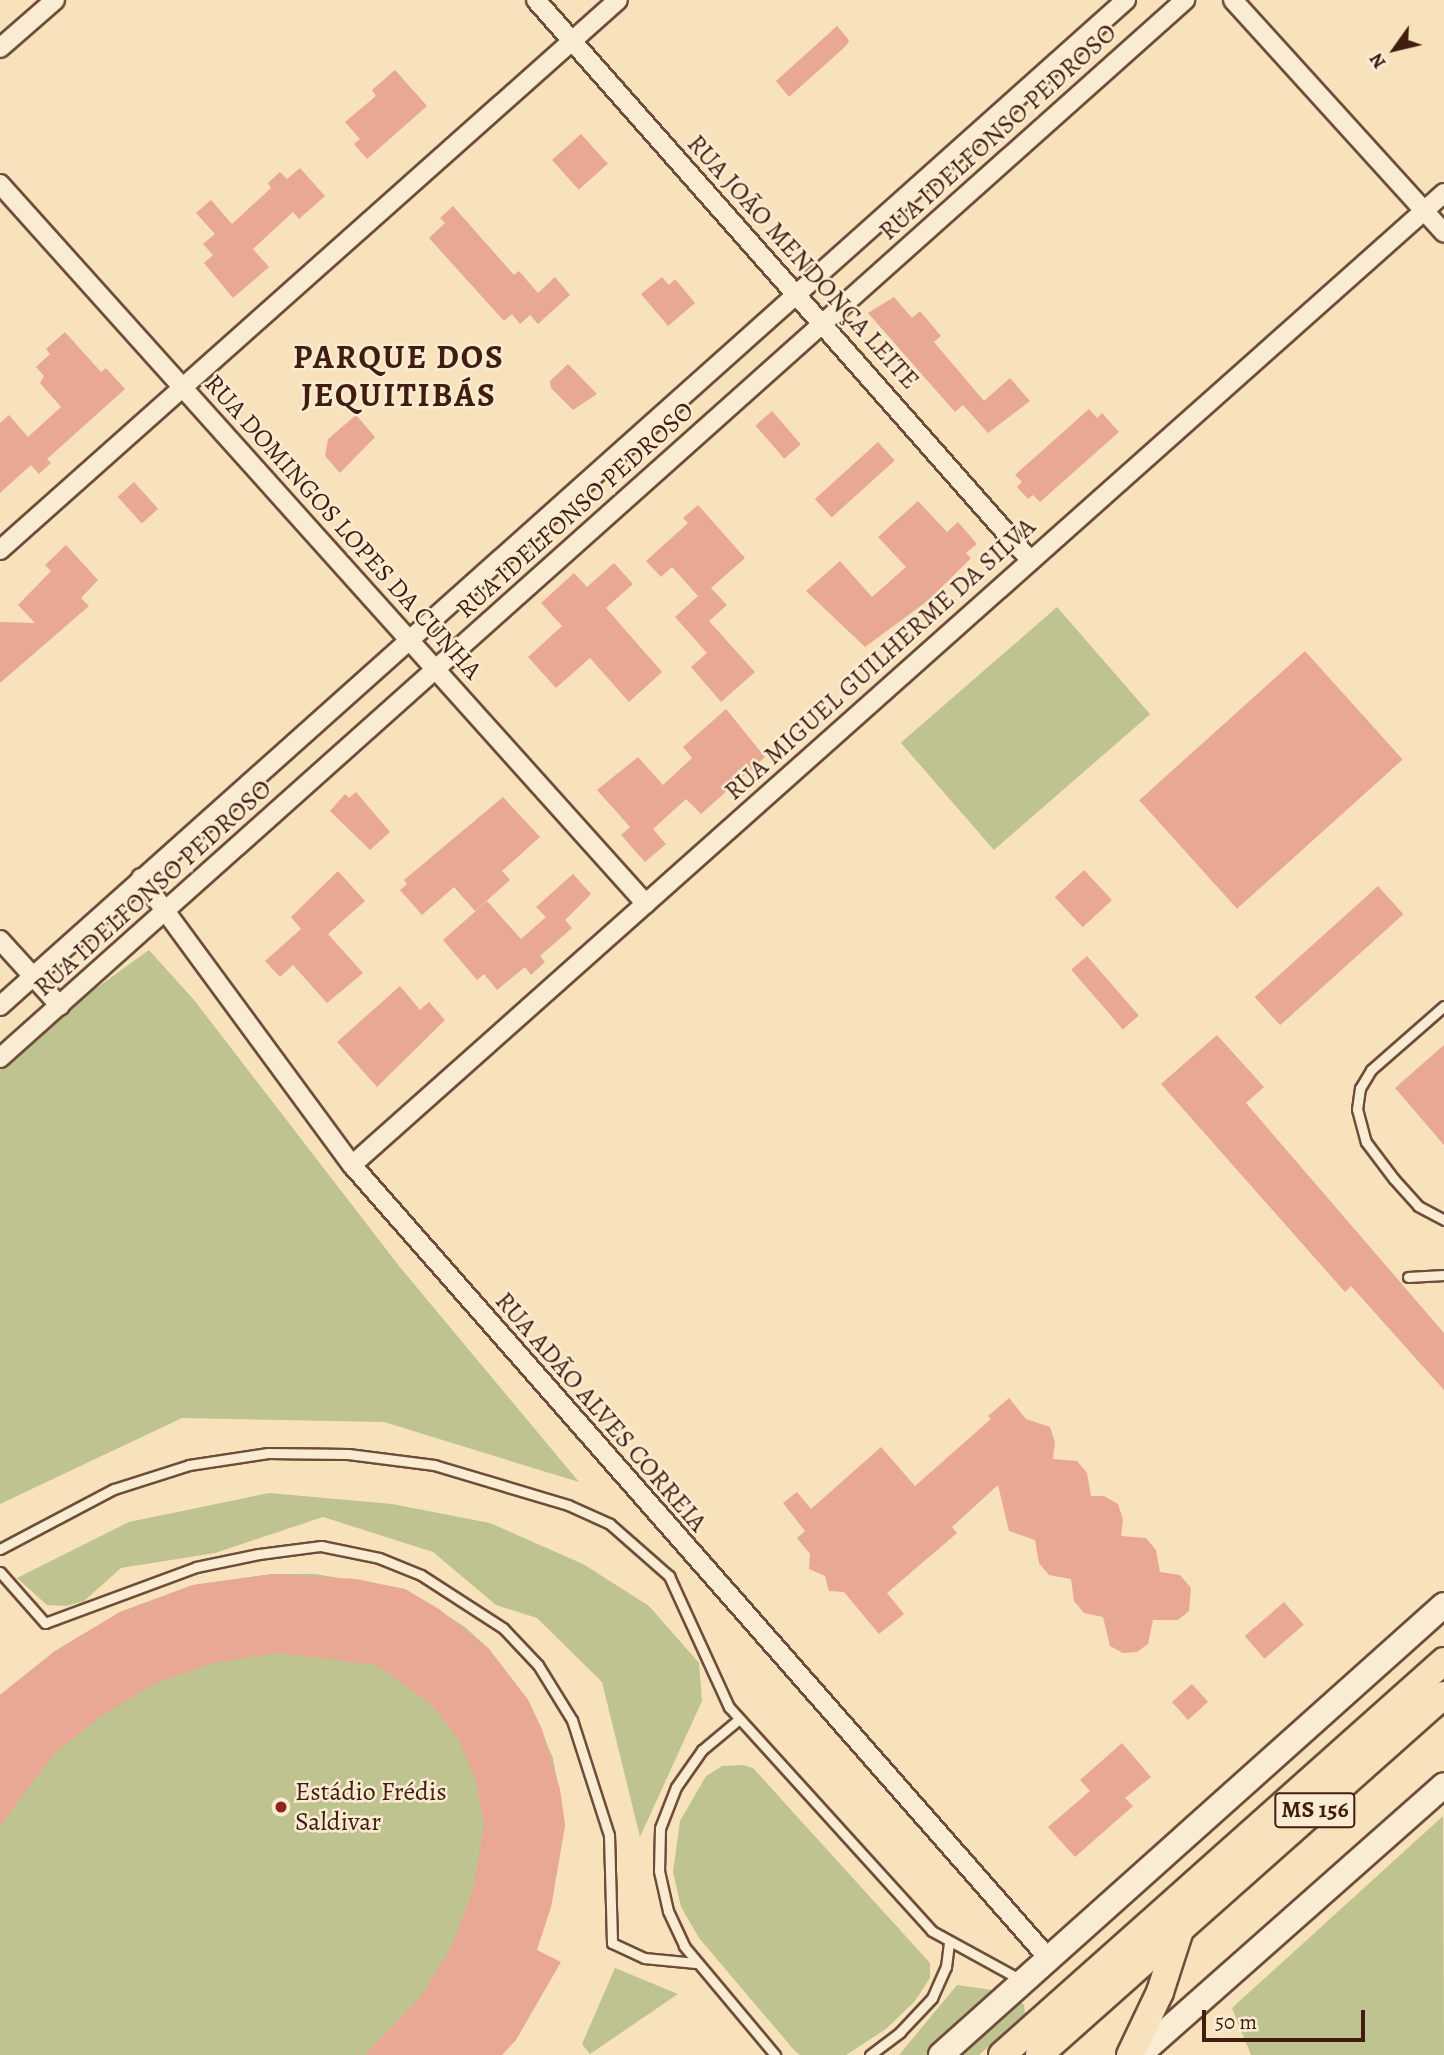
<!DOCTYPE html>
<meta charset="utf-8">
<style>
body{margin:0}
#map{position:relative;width:1444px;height:2055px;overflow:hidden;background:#f7e2bc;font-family:Alegreya,serif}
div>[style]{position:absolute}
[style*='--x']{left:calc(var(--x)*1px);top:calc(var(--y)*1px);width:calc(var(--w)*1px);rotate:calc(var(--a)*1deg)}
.green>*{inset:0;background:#bec38f;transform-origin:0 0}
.building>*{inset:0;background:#e9a893;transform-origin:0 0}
.roads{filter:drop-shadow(2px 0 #6e4e3b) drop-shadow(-2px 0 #6e4e3b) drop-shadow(0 2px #6e4e3b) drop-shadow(0 -2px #6e4e3b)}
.lane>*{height:9px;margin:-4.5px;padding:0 4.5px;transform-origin:4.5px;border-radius:4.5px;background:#faecd3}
.street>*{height:18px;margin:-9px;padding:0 9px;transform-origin:9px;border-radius:9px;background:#faecd3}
.secondary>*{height:24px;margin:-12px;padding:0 12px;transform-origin:12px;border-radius:12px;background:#faecd3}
.primary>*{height:26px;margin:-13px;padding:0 13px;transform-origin:13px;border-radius:13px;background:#f7e2bc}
.dots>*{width:19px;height:19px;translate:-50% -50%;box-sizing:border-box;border:4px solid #faecd3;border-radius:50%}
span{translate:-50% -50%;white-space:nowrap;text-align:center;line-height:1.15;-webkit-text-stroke:5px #faecd3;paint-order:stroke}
.shield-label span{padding:2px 5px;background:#faecd3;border:2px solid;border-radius:5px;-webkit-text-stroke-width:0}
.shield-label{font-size:24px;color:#411d10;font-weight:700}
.street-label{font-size:26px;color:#411d10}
.poi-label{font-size:26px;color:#411d10}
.left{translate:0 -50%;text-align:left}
.district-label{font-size:33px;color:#411d10;font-weight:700;letter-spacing:2px}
.north{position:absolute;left:1360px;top:14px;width:70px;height:70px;-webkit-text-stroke:5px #faecd3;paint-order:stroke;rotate:236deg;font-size:19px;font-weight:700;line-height:28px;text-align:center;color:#411d10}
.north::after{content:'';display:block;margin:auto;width:24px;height:32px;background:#411d10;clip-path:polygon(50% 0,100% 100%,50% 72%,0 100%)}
.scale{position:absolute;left:1202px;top:2010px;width:163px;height:32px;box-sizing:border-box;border:4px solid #411d10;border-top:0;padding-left:9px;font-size:21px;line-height:24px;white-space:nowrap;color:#411d10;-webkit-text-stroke:5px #faecd3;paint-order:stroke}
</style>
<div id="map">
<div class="green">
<i style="left:1057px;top:607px;width:142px;height:207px;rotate:49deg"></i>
<i style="clip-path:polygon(149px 950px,194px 1000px,399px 1266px,579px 1482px,384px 1422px,182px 1418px,0 1504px,0 1066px,45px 1025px)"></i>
<i style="clip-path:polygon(269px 1493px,392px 1504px,490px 1523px,583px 1564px,649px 1606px,699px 1663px,702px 1701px,640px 1837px,602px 1682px,537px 1618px,496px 1605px,433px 1552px,323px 1517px,215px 1553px,121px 1568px,84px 1601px,66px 1606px,47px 1605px,17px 1578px,129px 1522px)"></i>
<i style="clip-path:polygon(273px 1574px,315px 1574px,405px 1589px,465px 1627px,489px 1649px,528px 1700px,553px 1758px,565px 1825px,551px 1907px,525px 1979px,477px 2055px,0 2055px,0 1695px,55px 1651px,120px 1612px,193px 1585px)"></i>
<i style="clip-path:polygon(743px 1765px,753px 1768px,930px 1963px,930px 1978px,915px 2001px,886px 2029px,846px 2055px,800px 2055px,794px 2050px,699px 1938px,681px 1907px,673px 1872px,680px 1821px,706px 1776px,722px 1766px)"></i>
<i style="clip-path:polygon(1443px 1816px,1444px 2055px,1251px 2055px,1232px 2008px)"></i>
<i style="clip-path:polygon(615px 1968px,678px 1994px,590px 2054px,582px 2044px)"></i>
<i style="clip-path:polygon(957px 1985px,1007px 1992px,1024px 2005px,1025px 2014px,979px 2055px,899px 2055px)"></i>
</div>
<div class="building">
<i style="clip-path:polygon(837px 26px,849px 40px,847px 45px,789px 97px,776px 81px)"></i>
<i style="clip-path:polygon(395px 70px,427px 106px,367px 159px,354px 144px,360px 139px,345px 122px,376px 96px,372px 90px)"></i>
<i style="left:581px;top:134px;width:40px;height:39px;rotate:48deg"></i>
<i style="clip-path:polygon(300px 168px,325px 196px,299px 219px,293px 212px,253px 249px,269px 267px,233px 298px,204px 263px,213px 255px,203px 244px,215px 234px,196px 213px,211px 200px,232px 224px,271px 188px,268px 183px,280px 172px,287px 179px)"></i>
<i style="clip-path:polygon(453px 206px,514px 275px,519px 271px,538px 293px,555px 277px,570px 295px,538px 324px,530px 315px,520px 324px,512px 314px,504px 321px,429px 238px,445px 223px,440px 218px)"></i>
<i style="clip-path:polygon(662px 277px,669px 285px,675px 279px,695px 303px,668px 326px,641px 294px)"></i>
<i style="clip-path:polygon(894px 297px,912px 318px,920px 311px,941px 336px,934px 342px,984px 401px,1010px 378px,1030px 401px,988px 433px,963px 405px,955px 412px,868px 313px)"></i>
<i style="clip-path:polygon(65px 332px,101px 372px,106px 368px,125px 389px,47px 459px,51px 463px,39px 474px,31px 465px,0 493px,0 423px,9px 415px,28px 437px,61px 407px,40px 383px,44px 376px,36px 367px,50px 354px,46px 349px)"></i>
<i style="clip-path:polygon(568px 364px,597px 394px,573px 410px,551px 388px,550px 381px)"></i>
<i style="clip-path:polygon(1089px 409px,1097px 418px,1102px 413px,1119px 432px,1040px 502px,1033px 495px,1028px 499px,1017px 487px,1022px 482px,1015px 475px)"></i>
<i style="left:772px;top:411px;width:44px;height:22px;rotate:49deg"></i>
<i style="clip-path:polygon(356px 415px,375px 437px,340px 473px,325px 456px,328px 439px)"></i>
<i style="left:878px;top:442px;width:25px;height:85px;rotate:48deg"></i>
<i style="left:134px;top:482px;width:36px;height:22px;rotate:48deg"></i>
<i style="clip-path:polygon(918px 501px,947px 532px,958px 522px,977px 544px,966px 553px,971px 558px,930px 599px,865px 647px,806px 591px,840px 561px,872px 597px,906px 567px,878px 537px)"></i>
<i style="clip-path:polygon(698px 505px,745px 558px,711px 588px,727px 605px,709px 621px,755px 672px,721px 702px,691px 667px,707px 653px,675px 617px,698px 596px,672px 567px,661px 577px,646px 561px,688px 523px,683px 518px)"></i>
<i style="clip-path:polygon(66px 545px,98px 580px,81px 598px,89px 606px,0 683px,0 622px,35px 623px,18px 605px,51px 571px,45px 565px)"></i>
<i style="clip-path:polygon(614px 563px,633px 584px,606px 608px,662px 672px,629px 702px,590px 658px,556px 688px,528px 657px,562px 626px,541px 603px,574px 573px,587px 587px)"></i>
<i style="left:1305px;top:651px;width:146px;height:223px;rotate:48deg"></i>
<i style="clip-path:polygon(726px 709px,765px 757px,701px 814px,686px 799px,653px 829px,666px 844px,645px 862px,621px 835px,630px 827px,597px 790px,638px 757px,663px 785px,692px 758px,683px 747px)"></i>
<i style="clip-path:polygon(356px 792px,390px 832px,370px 850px,330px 811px,345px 794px,349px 798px)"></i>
<i style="clip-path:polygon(503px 797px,540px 837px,502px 871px,510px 880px,475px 911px,454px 887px,422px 915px,400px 890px,407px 884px,404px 880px)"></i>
<i style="left:1084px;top:870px;width:41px;height:40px;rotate:47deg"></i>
<i style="clip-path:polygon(338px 871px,365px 901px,328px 934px,363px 973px,327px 1003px,293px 965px,280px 977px,265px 961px,301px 929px,291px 917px)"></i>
<i style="clip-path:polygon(573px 874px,591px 894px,565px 920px,572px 928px,540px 956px,545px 962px,531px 975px,525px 967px,497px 990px,484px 974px,477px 980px,443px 940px,487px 901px,521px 939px,546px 917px,536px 907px)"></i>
<i style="left:1378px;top:886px;width:38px;height:166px;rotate:48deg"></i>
<i style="left:1087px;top:956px;width:79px;height:21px;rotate:49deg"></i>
<i style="clip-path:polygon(400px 986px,420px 1010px,429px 1002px,445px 1020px,377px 1087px,337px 1042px)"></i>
<i style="clip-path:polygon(1217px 1035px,1264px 1087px,1246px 1103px,1444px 1333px,1444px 1390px,1351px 1286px,1345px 1292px,1161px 1084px)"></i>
<i style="clip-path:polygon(1444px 1045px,1444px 1145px,1395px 1088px)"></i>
<i style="clip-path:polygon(1009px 1398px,1026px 1419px,1050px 1427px,1055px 1442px,1053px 1459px,1077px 1461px,1087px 1473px,1091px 1496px,1104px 1496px,1118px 1504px,1123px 1519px,1121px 1536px,1146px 1538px,1156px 1550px,1160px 1572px,1180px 1575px,1191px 1588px,1189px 1611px,1178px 1620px,1153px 1620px,1148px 1644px,1137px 1652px,1123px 1653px,1110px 1646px,1103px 1617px,1084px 1613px,1074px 1601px,1071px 1579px,1049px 1575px,1039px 1563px,1035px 1540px,1009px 1531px,998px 1485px,952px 1527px,957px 1533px,887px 1593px,904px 1614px,879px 1634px,844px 1592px,829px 1591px,825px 1576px,809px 1569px,810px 1554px,797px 1538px,805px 1531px,783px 1503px,797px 1492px,811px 1509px,881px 1447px,915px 1486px,991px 1419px,988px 1416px)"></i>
<i style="clip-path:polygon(273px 1574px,356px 1579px,405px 1589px,439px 1609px,489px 1649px,528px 1700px,542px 1729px,560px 1789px,565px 1825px,551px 1907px,537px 1950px,561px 1962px,516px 2040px,502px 2055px,365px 2055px,421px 1996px,453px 1944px,474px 1886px,484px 1825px,476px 1781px,459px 1740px,432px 1705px,376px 1665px,277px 1653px,213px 1663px,154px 1684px,101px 1716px,54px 1754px,0 1826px,0 1695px,55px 1651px,120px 1612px,193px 1585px)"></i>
<i style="left:1284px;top:1602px;width:30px;height:52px;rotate:49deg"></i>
<i style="left:1192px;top:1684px;width:24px;height:27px;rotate:48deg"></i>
<i style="clip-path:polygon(1122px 1743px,1151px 1777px,1125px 1798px,1133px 1806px,1075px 1857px,1048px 1827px,1090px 1791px,1080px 1780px)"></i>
</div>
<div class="roads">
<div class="lane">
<i style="--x:1444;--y:1006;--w:97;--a:138.8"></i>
<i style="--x:1371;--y:1070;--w:21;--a:121"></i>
<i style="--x:1360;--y:1088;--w:21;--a:98"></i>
<i style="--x:1357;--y:1109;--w:34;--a:75"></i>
<i style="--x:1366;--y:1142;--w:46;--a:52.9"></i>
<i style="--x:1394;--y:1179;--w:36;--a:48"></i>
<i style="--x:1418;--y:1206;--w:30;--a:28"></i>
<i style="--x:1408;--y:1277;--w:36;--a:-3"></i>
<i style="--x:0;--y:1549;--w:129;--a:-27.8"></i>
<i style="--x:114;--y:1489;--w:79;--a:-17.7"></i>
<i style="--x:189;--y:1465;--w:80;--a:-8.6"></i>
<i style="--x:268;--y:1453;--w:80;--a:0.7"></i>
<i style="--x:348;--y:1454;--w:87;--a:7.3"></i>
<i style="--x:434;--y:1465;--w:140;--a:16.6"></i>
<i style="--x:568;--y:1505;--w:46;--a:24.3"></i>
<i style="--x:610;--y:1524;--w:79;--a:41.4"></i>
<i style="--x:669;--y:1576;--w:144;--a:65.4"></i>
<i style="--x:729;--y:1707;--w:302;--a:47.8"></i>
<i style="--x:932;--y:1931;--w:102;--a:28.8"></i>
<i style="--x:0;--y:1572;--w:68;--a:48.6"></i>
<i style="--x:45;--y:1623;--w:161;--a:-20.3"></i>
<i style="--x:196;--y:1567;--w:64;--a:-11.7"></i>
<i style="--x:259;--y:1554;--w:63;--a:-7.4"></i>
<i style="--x:321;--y:1546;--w:59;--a:11.7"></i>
<i style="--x:379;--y:1558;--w:45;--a:22"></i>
<i style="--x:421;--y:1575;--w:98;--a:32.9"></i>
<i style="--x:503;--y:1628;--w:51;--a:46.6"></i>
<i style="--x:538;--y:1665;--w:65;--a:58.3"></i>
<i style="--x:572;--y:1720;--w:121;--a:72.2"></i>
<i style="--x:609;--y:1835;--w:108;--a:88.4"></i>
<i style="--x:612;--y:1943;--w:35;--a:25"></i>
<i style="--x:644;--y:1958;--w:52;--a:5.5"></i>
<i style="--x:738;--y:1720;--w:47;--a:140.2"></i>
<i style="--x:702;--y:1750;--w:45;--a:125.1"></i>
<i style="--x:676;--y:1787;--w:44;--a:111.3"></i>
<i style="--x:660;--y:1828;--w:43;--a:91.3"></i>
<i style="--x:659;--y:1871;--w:41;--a:77.3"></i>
<i style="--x:668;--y:1911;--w:38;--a:65"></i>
<i style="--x:684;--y:1946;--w:142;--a:50.1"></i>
<i style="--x:870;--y:2055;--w:38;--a:-37"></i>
<i style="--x:900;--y:2032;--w:47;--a:-46.7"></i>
<i style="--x:932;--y:1998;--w:34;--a:-66"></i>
<i style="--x:946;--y:1967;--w:23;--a:-83"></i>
</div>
<div class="street">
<i style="--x:536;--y:0;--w:747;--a:48.58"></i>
<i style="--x:1233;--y:0;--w:314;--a:47.8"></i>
<i style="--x:0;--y:48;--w:73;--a:-41.1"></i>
<i style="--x:0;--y:184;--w:967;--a:48.1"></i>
<i style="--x:0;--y:550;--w:827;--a:-41.67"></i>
<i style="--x:141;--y:878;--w:356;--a:53.7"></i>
<i style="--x:352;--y:1165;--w:1057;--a:48.72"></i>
<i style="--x:0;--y:940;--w:89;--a:47.7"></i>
<i style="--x:0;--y:1006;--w:1510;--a:-41.78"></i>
<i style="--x:0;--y:1058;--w:1589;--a:-41.76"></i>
<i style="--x:352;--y:1165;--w:1462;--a:-41.67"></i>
</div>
<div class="secondary">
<i style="--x:941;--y:2055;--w:675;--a:-41.82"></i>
<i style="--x:1139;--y:2055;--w:407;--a:-41.5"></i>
</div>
<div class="primary">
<i style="--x:1002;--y:2055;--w:592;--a:-41.71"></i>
<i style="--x:1039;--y:2055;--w:542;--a:-41.63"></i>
<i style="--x:1130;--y:2055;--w:70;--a:-64.5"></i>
<i style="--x:1160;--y:1992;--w:65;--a:-72.1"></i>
</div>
</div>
<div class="dots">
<i style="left:281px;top:1807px;background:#8f2418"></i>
</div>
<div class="shield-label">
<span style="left:1315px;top:1810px">MS 156</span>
</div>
<div class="street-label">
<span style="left:998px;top:132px;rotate:-42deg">RUA IDELFONSO PEDROSO</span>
<span style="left:803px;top:262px;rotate:48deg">RUA JOÃO MENDONÇA LEITE</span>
<span style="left:575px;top:510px;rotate:-42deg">RUA IDELFONSO PEDROSO</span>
<span style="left:343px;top:527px;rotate:48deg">RUA DOMINGOS LOPES DA CUNHA</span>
<span style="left:880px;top:659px;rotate:-42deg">RUA MIGUEL GUILHERME DA SILVA</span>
<span style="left:153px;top:888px;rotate:-42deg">RUA IDELFONSO PEDROSO</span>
<span style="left:601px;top:1412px;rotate:49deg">RUA ADÃO ALVES CORREIA</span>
</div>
<div class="poi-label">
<span class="left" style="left:295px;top:1807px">Estádio Frédis<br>Saldivar</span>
</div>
<div class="district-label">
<span style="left:399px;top:376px">PARQUE DOS<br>JEQUITIBÁS</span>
</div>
<div class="north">N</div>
<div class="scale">50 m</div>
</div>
